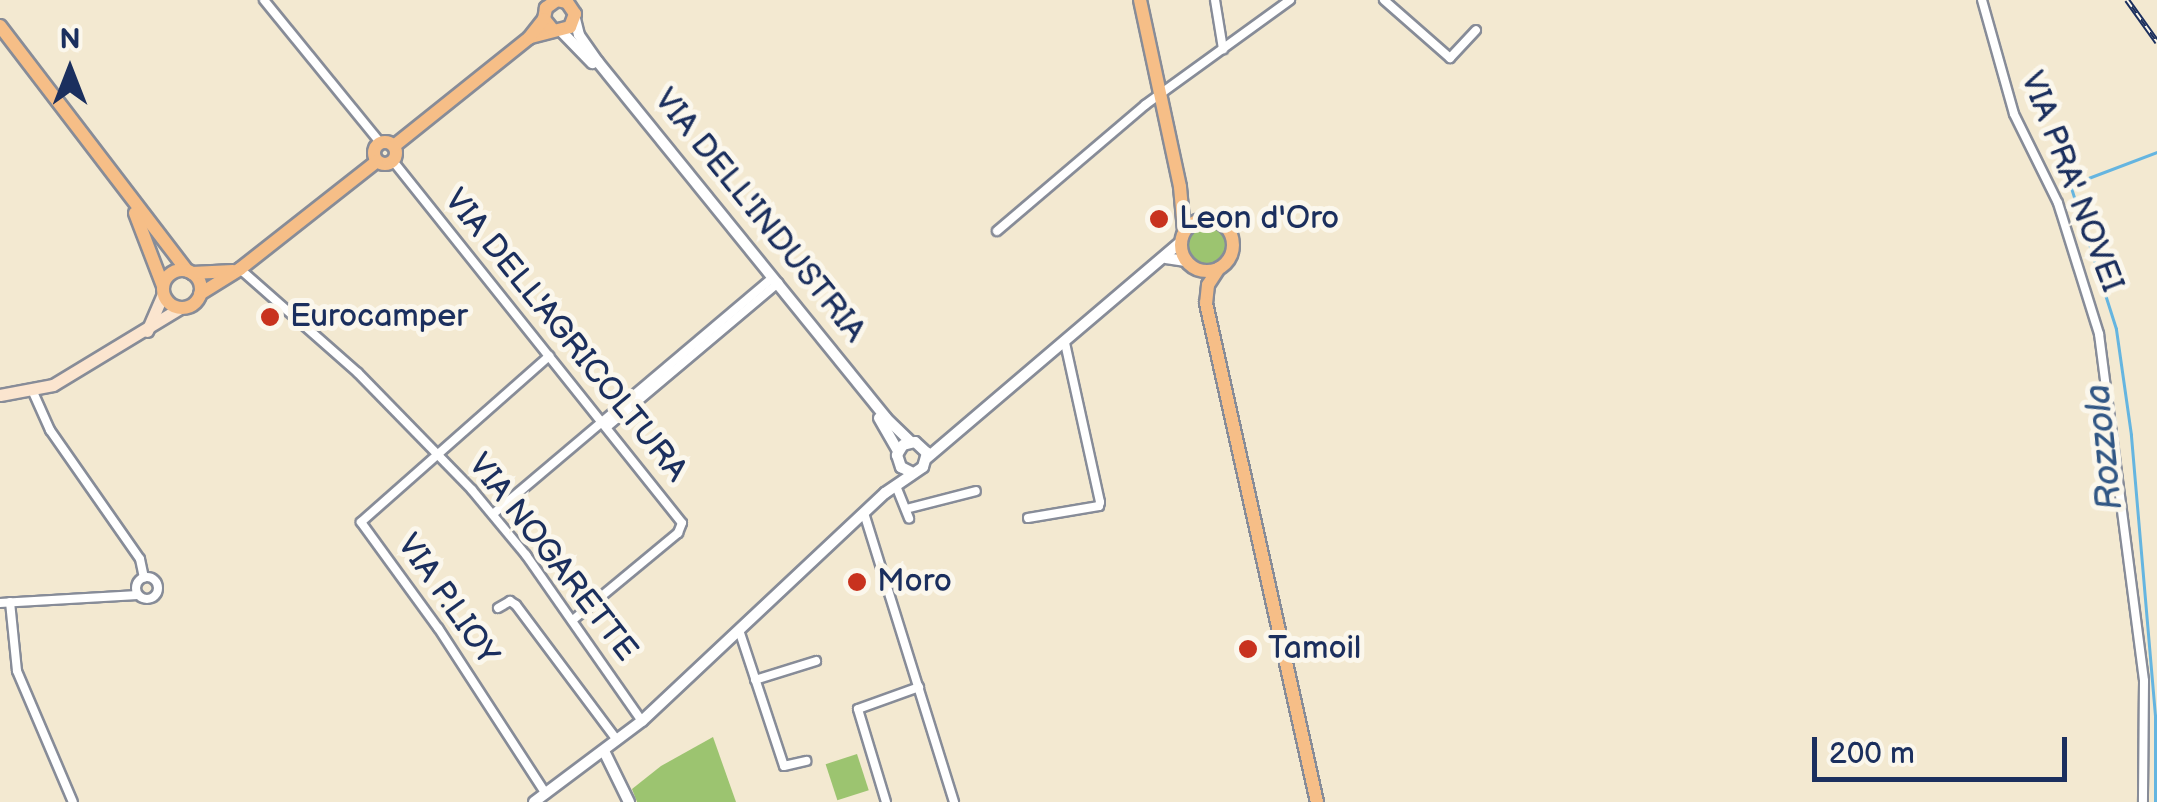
<!DOCTYPE html>
<style>
body{margin:0}
#map{position:relative;width:2157px;height:802px;overflow:hidden;background:#f3e9d1;font-family:"Balsamiq Sans",sans-serif}
div>[style]{position:absolute}
[style*='--x']{left:calc(var(--x)*1px);top:calc(var(--y)*1px);width:calc(var(--w)*1px);rotate:calc(var(--a)*1deg)}
.green>*{inset:0;background:#9cc470;transform-origin:0 0}
.round{border-radius:50%}
.stream>*{height:2.5px;margin:-1.25px;padding:0 1.25px;transform-origin:1.25px;border-radius:1.25px;background:#65b5e0}
.roads{filter:drop-shadow(2px 0 #878c98) drop-shadow(-2px 0 #878c98) drop-shadow(0 2px #878c98) drop-shadow(0 -2px #878c98)}
.minor>*{height:8px;margin:-4px;padding:0 4px;transform-origin:4px;border-radius:4px;background:#fff}
.minor>.ring{margin:-4px;padding:0;box-sizing:content-box;background:none;border:8px solid #fff;border-radius:50%}
.tertiary>*{height:10px;margin:-5px;padding:0 5px;transform-origin:5px;border-radius:5px;background:#fff}
.secondary>*{height:11px;margin:-5.5px;padding:0 5.5px;transform-origin:5.5px;border-radius:5.5px;background:#fbe5cf}
.primary>*{height:12px;margin:-6px;padding:0 6px;transform-origin:6px;border-radius:6px;background:#f6be87}
.primary>.ring{margin:-6px;padding:0;box-sizing:content-box;background:none;border:12px solid #f6be87;border-radius:50%}
.rail>*{height:6px;margin-top:-3px;transform-origin:0;background:repeating-linear-gradient(90deg,#fbf7ec 0 8px,#1b2f5e 0 16px);box-sizing:border-box;border-block:2px solid #1b2f5e}
.dots>*{width:28px;height:28px;translate:-50% -50%;box-sizing:border-box;border:5px solid #fbf7ec;border-radius:50%}
span{translate:-50% -50%;white-space:nowrap;text-align:center;line-height:1.15;-webkit-text-stroke:10px #fbf7ec;paint-order:stroke}
.street-label{font-size:32px;color:#1b2f5e}
.poi-label{font-size:32px;color:#1b2f5e}
.left{translate:0 -50%;text-align:left}
.water-label{font-size:35px;color:#315785;font-style:italic}
.north{position:absolute;left:20px;top:20px;width:100px;height:100px;-webkit-text-stroke:8px #fbf7ec;paint-order:stroke;rotate:0deg;font-size:28px;font-weight:700;line-height:40px;text-align:center;color:#1b2f5e}
.north::after{content:'';display:block;margin:auto;width:35px;height:45px;background:#1b2f5e;clip-path:polygon(50% 0,100% 100%,50% 72%,0 100%)}
.scale{position:absolute;left:1812px;top:737px;width:255px;height:45px;box-sizing:border-box;border:5px solid #1b2f5e;border-top:0;padding-left:12px;font-size:30px;line-height:35px;white-space:nowrap;color:#1b2f5e;-webkit-text-stroke:8px #fbf7ec;paint-order:stroke}
</style>
<div id="map">
<div class="green">
<i class="round" style="left:1188px;top:226px;width:38px;height:38px"></i>
<i style="clip-path:polygon(713px 737px,736px 802px,637px 802px,632px 789px,661px 766px)"></i>
<i style="left:857px;top:754px;width:38px;height:33px;rotate:72deg"></i>
</div>
<div class="stream">
<i style="--x:2155;--y:802;--w:86;--a:-90"></i>
<i style="--x:2155;--y:716;--w:282;--a:-94.9"></i>
<i style="--x:2131;--y:435;--w:107;--a:-98.1"></i>
<i style="--x:2116;--y:329;--w:151;--a:-107.7"></i>
<i style="--x:2070;--y:185;--w:93;--a:-20.8"></i>
</div>
<div class="roads">
<div class="minor">
<i style="--x:264;--y:0;--w:183;--a:50.8"></i>
<i style="--x:1215;--y:0;--w:50;--a:80.7"></i>
<i style="--x:1384;--y:0;--w:88;--a:41.3"></i>
<i style="--x:1450;--y:58;--w:38;--a:-47"></i>
<i style="--x:1982;--y:0;--w:118;--a:74.3"></i>
<i style="--x:2014;--y:114;--w:99;--a:63.7"></i>
<i style="--x:2058;--y:203;--w:137;--a:72.6"></i>
<i style="--x:2099;--y:334;--w:350;--a:82.6"></i>
<i style="--x:2144;--y:681;--w:121;--a:90.5"></i>
<i style="--x:393;--y:161;--w:463;--a:51.4"></i>
<i style="--x:682;--y:523;--w:11;--a:112"></i>
<i style="--x:678;--y:533;--w:136;--a:140.4"></i>
<i style="--x:997;--y:231;--w:194;--a:-40.4"></i>
<i style="--x:1145;--y:105;--w:179;--a:-35.9"></i>
<i style="--x:240;--y:269;--w:157;--a:41.4"></i>
<i style="--x:358;--y:373;--w:163;--a:45.7"></i>
<i style="--x:472;--y:490;--w:85;--a:50.3"></i>
<i style="--x:526;--y:555;--w:203;--a:55.1"></i>
<i style="--x:33;--y:392;--w:42;--a:65.9"></i>
<i style="--x:50;--y:430;--w:157;--a:55.1"></i>
<i style="--x:140;--y:559;--w:19;--a:78"></i>
<i style="--x:607;--y:427;--w:224;--a:-40.1"></i>
<i style="--x:896;--y:486;--w:35;--a:68"></i>
<i style="--x:906;--y:509;--w:72;--a:-14.4"></i>
<i style="--x:864;--y:513;--w:303;--a:72.7"></i>
<i style="--x:493;--y:514;--w:361;--a:-40.2"></i>
<i style="--x:1028;--y:518;--w:72;--a:-9.6"></i>
<i style="--x:1099;--y:506;--w:4;--a:-76"></i>
<i style="--x:1100;--y:502;--w:163;--a:-102.4"></i>
<i class="ring" style="left:136px;top:577px;width:14px;height:14px"></i>
<i style="--x:10;--y:602;--w:69;--a:84.2"></i>
<i style="--x:17;--y:671;--w:142;--a:66.9"></i>
<i style="--x:0;--y:603;--w:138;--a:-3.3"></i>
<i style="--x:498;--y:608;--w:14;--a:-30"></i>
<i style="--x:510;--y:601;--w:7;--a:34"></i>
<i style="--x:516;--y:605;--w:169;--a:53.2"></i>
<i style="--x:739;--y:630;--w:143;--a:71.7"></i>
<i style="--x:784;--y:766;--w:23;--a:-13"></i>
<i style="--x:755;--y:680;--w:64;--a:-17.3"></i>
<i style="--x:546;--y:794;--w:198;--a:-123"></i>
<i style="--x:438;--y:628;--w:131;--a:-126"></i>
<i style="--x:361;--y:522;--w:251;--a:-41.4"></i>
<i style="--x:886;--y:802;--w:97;--a:-106.8"></i>
<i style="--x:858;--y:709;--w:65;--a:-19.8"></i>
</div>
<div class="tertiary">
<i style="--x:575;--y:19;--w:16;--a:76"></i>
<i style="--x:579;--y:35;--w:33;--a:55"></i>
<i style="--x:598;--y:62;--w:458;--a:51"></i>
<i style="--x:886;--y:418;--w:35;--a:44"></i>
<i style="--x:561;--y:31;--w:45;--a:45.9"></i>
<i style="--x:1166;--y:258;--w:20;--a:9"></i>
<i style="--x:879;--y:418;--w:38;--a:60"></i>
<i style="--x:927;--y:458;--w:333;--a:-40.4"></i>
<i style="--x:604;--y:751;--w:57;--a:63.9"></i>
<i style="--x:534;--y:802;--w:135;--a:-36.9"></i>
<i style="--x:642;--y:721;--w:333;--a:-43.2"></i>
<i style="--x:885;--y:493;--w:46;--a:-34.4"></i>
<i style="--x:923;--y:467;--w:15;--a:-74"></i>
<i style="--x:927;--y:453;--w:16;--a:-137"></i>
<i style="--x:915;--y:442;--w:12;--a:166"></i>
<i style="--x:903;--y:445;--w:12;--a:121"></i>
<i style="--x:897;--y:455;--w:13;--a:72"></i>
<i style="--x:901;--y:467;--w:11;--a:27"></i>
</div>
<div class="secondary">
<i style="--x:147;--y:331;--w:40;--a:-66.6"></i>
<i style="--x:0;--y:395;--w:54;--a:-10.7"></i>
<i style="--x:53;--y:385;--w:149;--a:-31.2"></i>
</div>
<div class="primary">
<i style="--x:1140;--y:0;--w:191;--a:77.9"></i>
<i style="--x:1180;--y:187;--w:44;--a:84.8"></i>
<i style="--x:0;--y:26;--w:308;--a:52.6"></i>
<i style="--x:531;--y:37;--w:40;--a:-14.4"></i>
<i style="--x:570;--y:27;--w:14;--a:-69"></i>
<i style="--x:575;--y:14;--w:14;--a:-124"></i>
<i style="--x:567;--y:2;--w:10;--a:-169"></i>
<i style="--x:557;--y:0;--w:14;--a:144"></i>
<i style="--x:546;--y:8;--w:11;--a:100"></i>
<i style="--x:544;--y:19;--w:13;--a:51"></i>
<i class="ring" style="left:374px;top:142px;width:10px;height:10px"></i>
<i style="--x:394;--y:146;--w:173;--a:-38.7"></i>
<i style="--x:529;--y:38;--w:24;--a:-52"></i>
<i style="--x:135;--y:213;--w:78;--a:69"></i>
<i class="ring" style="left:1181px;top:219px;width:40px;height:40px"></i>
<i style="--x:1219;--y:268;--w:20;--a:123"></i>
<i style="--x:1208;--y:285;--w:18;--a:96"></i>
<i style="--x:1206;--y:303;--w:511;--a:77.46"></i>
<i class="ring" style="left:163px;top:270px;width:26px;height:26px"></i>
<i style="--x:192;--y:273;--w:41;--a:-2.8"></i>
<i style="--x:200;--y:294;--w:47;--a:-32"></i>
<i style="--x:240;--y:269;--w:174;--a:-38.2"></i>
</div>
</div>
<div class="rail">
<i style="--x:2127;--y:0;--w:52;--a:54.5"></i>
</div>
<div class="dots">
<i style="left:1159px;top:219px;background:#c8321e"></i>
<i style="left:270px;top:317px;background:#c8321e"></i>
<i style="left:857px;top:582px;background:#c8321e"></i>
<i style="left:1248px;top:649px;background:#c8321e"></i>
</div>
<div class="street-label">
<span style="left:2071px;top:182px;rotate:69deg">VIA PRA' NOVEI</span>
<span style="left:759px;top:216px;rotate:51deg">VIA DELL'INDUSTRIA</span>
<span style="left:565px;top:336px;rotate:51deg">VIA DELL'AGRICOLTURA</span>
<span style="left:552px;top:558px;rotate:52deg">VIA NOGARETTE</span>
<span style="left:447px;top:600px;rotate:55deg">VIA P.LIOY</span>
</div>
<div class="poi-label">
<span class="left" style="left:1179px;top:219px">Leon d'Oro</span>
<span class="left" style="left:290px;top:317px">Eurocamper</span>
<span class="left" style="left:877px;top:582px">Moro</span>
<span class="left" style="left:1268px;top:649px">Tamoil</span>
</div>
<div class="water-label">
<span style="left:2105px;top:447px;rotate:-96deg">Rozzola</span>
</div>
<div class="north">N</div>
<div class="scale">200 m</div>
</div>
